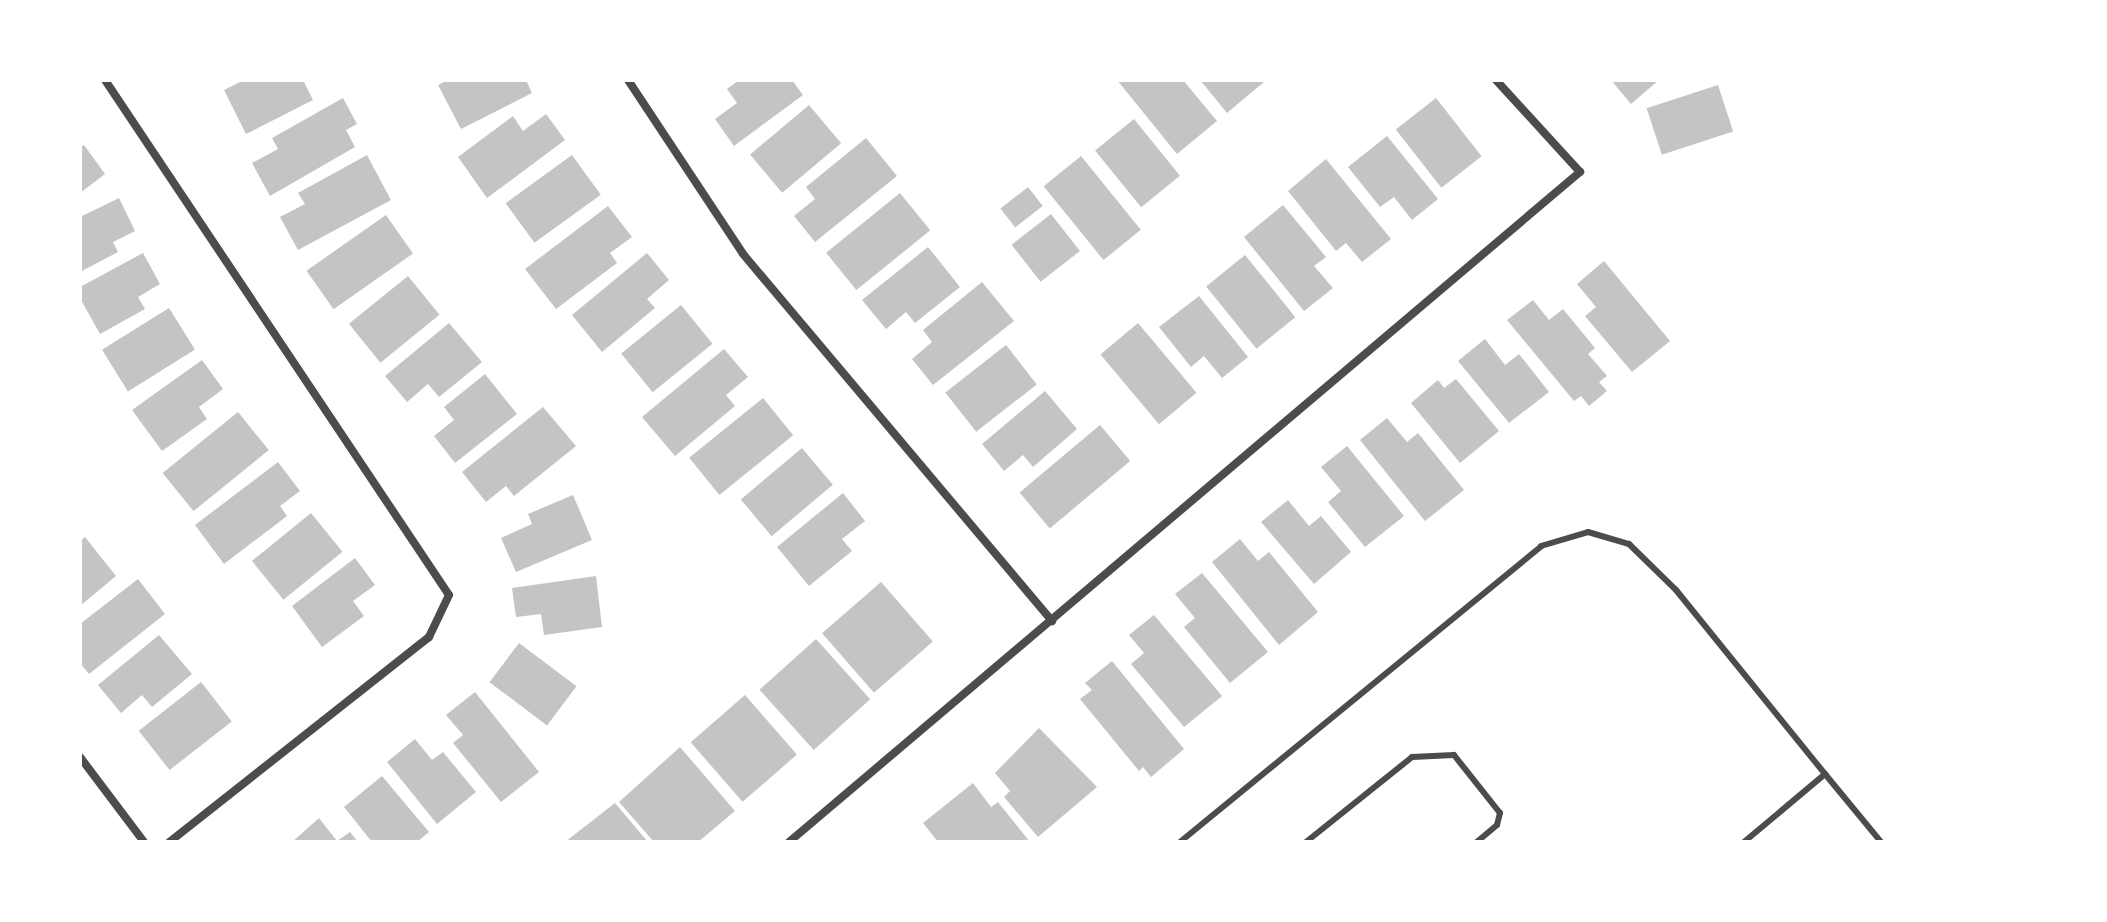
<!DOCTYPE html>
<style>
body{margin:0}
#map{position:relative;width:2107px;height:922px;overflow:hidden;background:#fff;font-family:"Varela Round",sans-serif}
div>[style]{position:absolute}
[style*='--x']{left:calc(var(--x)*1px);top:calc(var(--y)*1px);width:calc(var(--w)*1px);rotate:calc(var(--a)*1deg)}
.building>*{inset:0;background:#c4c4c4;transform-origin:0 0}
.service>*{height:6px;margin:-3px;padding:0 3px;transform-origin:3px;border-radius:3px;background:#4c4c4c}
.minor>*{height:8px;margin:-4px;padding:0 4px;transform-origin:4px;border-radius:4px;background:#4c4c4c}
span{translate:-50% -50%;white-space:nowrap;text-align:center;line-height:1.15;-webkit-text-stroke:6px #fff;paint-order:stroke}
.frame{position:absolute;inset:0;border:82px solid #fff;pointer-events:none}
</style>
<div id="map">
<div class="building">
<i style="clip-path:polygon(244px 80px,303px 80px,313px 100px,246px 134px,224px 90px)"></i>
<i style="clip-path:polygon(448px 80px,526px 80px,532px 93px,461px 129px,438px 85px)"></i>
<i style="clip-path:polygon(739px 80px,792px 80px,803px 95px,734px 146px,715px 119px,737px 103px,727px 89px)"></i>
<i style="clip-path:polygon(1117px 80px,1183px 80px,1217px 121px,1177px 154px)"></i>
<i style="clip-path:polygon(1200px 80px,1262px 80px,1264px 82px,1227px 113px)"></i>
<i style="clip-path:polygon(1611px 80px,1659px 80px,1631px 104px)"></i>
<i style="left:1718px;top:85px;width:49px;height:75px;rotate:72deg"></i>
<i style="clip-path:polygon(343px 98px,357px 124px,346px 130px,355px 147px,270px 196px,252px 163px,278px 149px,272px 138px)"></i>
<i style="left:1436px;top:98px;width:74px;height:51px;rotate:52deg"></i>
<i style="left:809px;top:105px;width:50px;height:77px;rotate:50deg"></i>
<i style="clip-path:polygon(546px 114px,565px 140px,487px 198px,458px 157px,513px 116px,523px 131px)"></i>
<i style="left:1134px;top:119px;width:73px;height:50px;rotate:51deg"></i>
<i style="clip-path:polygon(1387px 136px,1438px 199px,1412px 220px,1394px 197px,1380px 207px,1348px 167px)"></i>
<i style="clip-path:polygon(866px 138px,897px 176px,815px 242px,794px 216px,815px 199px,806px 187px)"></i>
<i style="clip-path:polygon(84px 145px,105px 174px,80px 193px,80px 148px)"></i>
<i style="clip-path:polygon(367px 155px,391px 200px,298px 250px,280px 217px,305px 204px,298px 193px)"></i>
<i style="left:572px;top:155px;width:49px;height:82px;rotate:54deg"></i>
<i style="left:1081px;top:156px;width:95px;height:48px;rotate:51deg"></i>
<i style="clip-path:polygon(1326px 159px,1391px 239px,1362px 262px,1346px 243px,1336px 251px,1288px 191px)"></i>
<i style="left:1028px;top:187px;width:24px;height:35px;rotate:52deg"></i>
<i style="left:900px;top:193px;width:48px;height:95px;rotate:51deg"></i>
<i style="clip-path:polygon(119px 198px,135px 231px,113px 242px,118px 252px,80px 272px,80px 217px)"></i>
<i style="clip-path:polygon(1283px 205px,1326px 257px,1314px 266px,1333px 288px,1304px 311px,1244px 237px)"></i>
<i style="clip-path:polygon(608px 206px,632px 237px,610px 253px,617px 263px,556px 309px,525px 269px)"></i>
<i style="left:1051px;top:214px;width:47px;height:50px;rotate:52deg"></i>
<i style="left:386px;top:215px;width:47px;height:97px;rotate:55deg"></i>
<i style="clip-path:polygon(928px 247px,960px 287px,915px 323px,906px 312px,886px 329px,862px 300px)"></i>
<i style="clip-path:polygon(143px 253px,160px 284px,138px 297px,145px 309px,100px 334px,80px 298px,80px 287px)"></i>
<i style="clip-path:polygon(647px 253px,669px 280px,647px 299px,655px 308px,602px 352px,572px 315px)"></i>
<i style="left:1245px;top:255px;width:80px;height:50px;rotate:51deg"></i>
<i style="clip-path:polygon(1604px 261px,1670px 341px,1632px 372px,1585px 316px,1596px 307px,1577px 284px)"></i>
<i style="left:408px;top:276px;width:50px;height:76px;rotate:51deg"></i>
<i style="clip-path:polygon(982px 282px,1014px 321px,933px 385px,912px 359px,932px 342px,923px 330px)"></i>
<i style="clip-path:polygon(1199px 296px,1248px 357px,1222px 378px,1204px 356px,1191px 367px,1159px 327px)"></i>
<i style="clip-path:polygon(1533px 300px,1549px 320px,1563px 309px,1595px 348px,1588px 354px,1607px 376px,1599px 382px,1607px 391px,1589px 406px,1581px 396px,1574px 401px,1507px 320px)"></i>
<i style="left:681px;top:305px;width:50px;height:77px;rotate:51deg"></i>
<i style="left:169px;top:308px;width:49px;height:79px;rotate:58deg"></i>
<i style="clip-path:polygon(449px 323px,482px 362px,439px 397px,428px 384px,407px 402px,385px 376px)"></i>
<i style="left:1138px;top:323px;width:91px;height:49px;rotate:50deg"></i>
<i style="clip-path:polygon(1485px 339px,1505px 365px,1519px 354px,1549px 392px,1509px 423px,1458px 361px)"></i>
<i style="left:1006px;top:345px;width:50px;height:77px;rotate:52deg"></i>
<i style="clip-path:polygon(724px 349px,748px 377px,726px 395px,735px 406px,675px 456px,642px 417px)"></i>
<i style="clip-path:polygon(202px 360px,223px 389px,199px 407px,207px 419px,162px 451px,132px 410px)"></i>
<i style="clip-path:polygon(485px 374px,517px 414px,455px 463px,434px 436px,454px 420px,444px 407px)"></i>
<i style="clip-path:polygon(1456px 379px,1499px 431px,1460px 463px,1411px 403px,1438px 380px,1444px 388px)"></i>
<i style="clip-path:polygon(1045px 391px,1077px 429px,1033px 467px,1023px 455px,1004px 471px,982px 444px)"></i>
<i style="left:763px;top:398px;width:48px;height:95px;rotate:51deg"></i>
<i style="clip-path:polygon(543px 407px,576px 446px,514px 496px,506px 486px,486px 502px,462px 472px)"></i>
<i style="left:238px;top:412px;width:49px;height:97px;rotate:51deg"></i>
<i style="clip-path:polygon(1387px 418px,1407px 442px,1418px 433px,1464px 490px,1425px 521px,1360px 440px)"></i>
<i style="left:1100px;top:425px;width:47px;height:105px;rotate:50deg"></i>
<i style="clip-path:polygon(1347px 446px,1404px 516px,1365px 547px,1328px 502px,1341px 491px,1321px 467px)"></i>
<i style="left:802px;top:448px;width:48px;height:80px;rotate:50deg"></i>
<i style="clip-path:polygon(278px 462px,300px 491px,280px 506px,287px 516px,224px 564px,195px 525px)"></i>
<i style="clip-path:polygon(843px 493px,865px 521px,842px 539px,852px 551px,809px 586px,777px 547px)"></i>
<i style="clip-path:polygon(573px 495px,592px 540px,516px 572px,501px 538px,532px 524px,528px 514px)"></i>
<i style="clip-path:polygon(1288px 500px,1309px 526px,1321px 516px,1351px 552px,1314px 584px,1261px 522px)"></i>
<i style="left:311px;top:513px;width:50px;height:76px;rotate:51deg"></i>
<i style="clip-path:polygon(85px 537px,116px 576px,80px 606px,80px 541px)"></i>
<i style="clip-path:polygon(1240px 539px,1258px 561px,1269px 552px,1318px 612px,1279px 645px,1212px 562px)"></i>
<i style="clip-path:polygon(355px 558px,375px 585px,353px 601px,364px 616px,322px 647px,292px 606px)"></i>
<i style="clip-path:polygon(1202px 573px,1268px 652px,1230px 683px,1184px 627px,1195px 618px,1175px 594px)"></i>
<i style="clip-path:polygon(596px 576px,602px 627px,544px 635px,541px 614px,516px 617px,512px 588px)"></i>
<i style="clip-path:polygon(138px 579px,165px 614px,89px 674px,80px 663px,80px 624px)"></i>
<i style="left:881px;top:582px;width:79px;height:78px;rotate:49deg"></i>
<i style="clip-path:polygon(1154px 615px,1222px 696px,1184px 727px,1131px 664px,1144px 653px,1129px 635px)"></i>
<i style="clip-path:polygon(159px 635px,192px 674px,152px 707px,142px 695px,121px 713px,98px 685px)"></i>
<i style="left:816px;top:639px;width:81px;height:76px;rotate:48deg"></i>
<i style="left:519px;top:643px;width:72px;height:49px;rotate:37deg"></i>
<i style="clip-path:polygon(1112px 661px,1184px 749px,1151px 777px,1143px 767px,1139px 771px,1080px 699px,1092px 690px,1085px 683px)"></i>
<i style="left:201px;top:682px;width:50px;height:79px;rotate:52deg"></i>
<i style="clip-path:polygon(475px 692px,539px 772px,501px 802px,453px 743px,463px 735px,446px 715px)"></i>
<i style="left:745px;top:695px;width:79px;height:72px;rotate:49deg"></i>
<i style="clip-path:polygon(1039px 728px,1097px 787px,1038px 837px,1004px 797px,1010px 791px,995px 773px)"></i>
<i style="clip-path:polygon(415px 739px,432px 760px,443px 752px,476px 792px,437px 824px,387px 762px)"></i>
<i style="clip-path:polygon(680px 747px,735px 811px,698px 842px,654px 842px,619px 802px)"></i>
<i style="clip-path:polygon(382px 776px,429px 832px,417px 842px,372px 842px,344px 807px)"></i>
<i style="clip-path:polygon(973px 783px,991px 807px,998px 802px,1030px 842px,938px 842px,923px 823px)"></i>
<i style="clip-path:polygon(615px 803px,648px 842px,565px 842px)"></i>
<i style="clip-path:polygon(319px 818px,337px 841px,350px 832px,358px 842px,292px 842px)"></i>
</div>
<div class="service">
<i style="--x:1180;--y:842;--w:467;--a:-39.3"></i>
<i style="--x:1541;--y:546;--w:49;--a:-16.6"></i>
<i style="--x:1588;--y:532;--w:43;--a:16.3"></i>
<i style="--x:1629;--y:544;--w:66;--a:44.4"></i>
<i style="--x:1676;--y:590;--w:237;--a:51"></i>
<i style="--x:1306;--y:842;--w:136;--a:-38.7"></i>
<i style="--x:1412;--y:757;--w:42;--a:-2.7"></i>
<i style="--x:1454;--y:755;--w:74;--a:51.6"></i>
<i style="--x:1500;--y:813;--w:12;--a:104"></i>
<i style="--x:1497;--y:825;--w:26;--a:140"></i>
<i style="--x:1744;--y:842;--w:106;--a:-40"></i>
<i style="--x:1825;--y:774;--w:88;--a:50.5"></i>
</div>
<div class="minor">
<i style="--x:105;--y:80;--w:619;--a:56.26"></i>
<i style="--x:449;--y:595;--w:47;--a:115.5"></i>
<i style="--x:429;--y:637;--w:331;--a:141.7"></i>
<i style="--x:628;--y:80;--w:209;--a:56.5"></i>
<i style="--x:743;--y:254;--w:480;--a:49.9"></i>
<i style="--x:80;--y:757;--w:106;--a:53"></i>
<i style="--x:789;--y:842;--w:1037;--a:-40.27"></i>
<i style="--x:1580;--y:172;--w:125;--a:-132.4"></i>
</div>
<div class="frame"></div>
</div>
